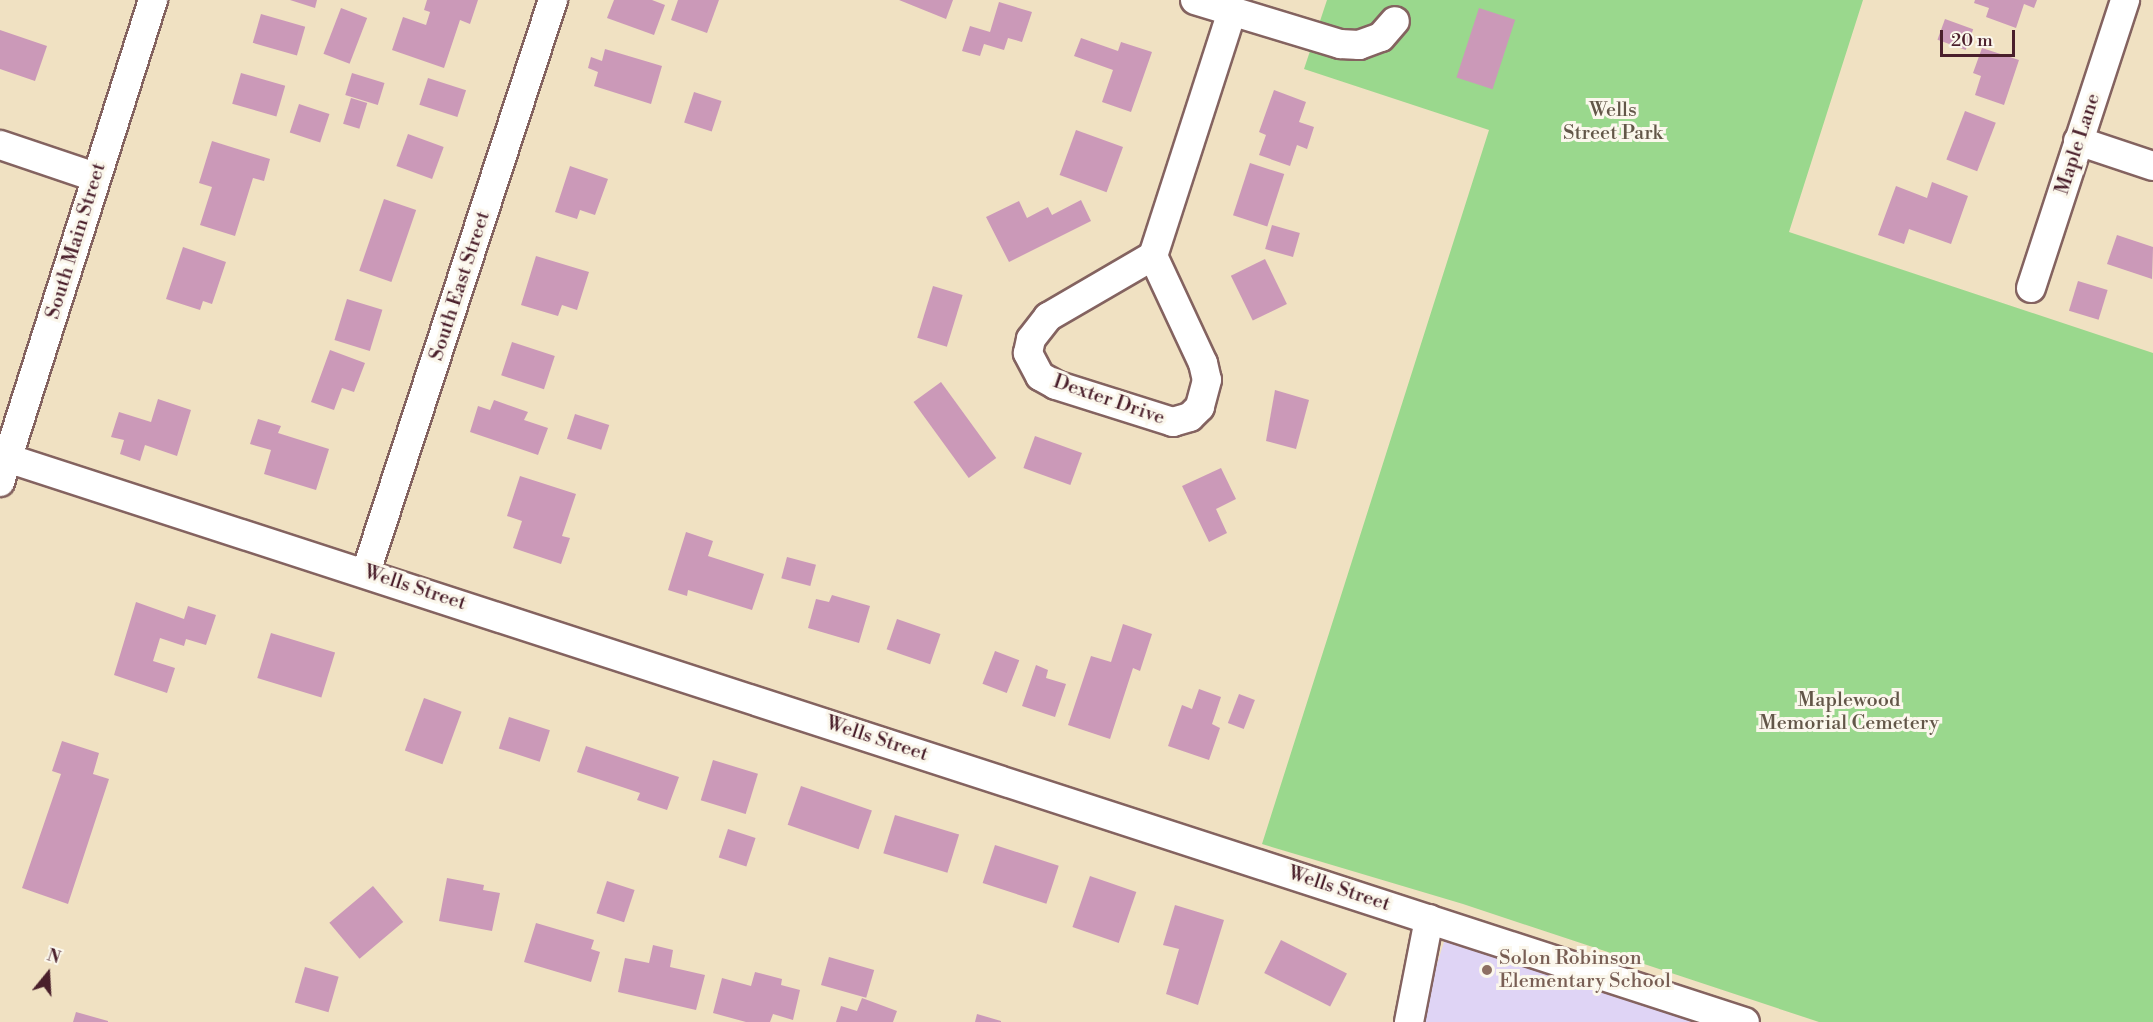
<!DOCTYPE html>
<style>
body{margin:0}
#map{position:relative;width:2153px;height:1022px;overflow:hidden;background:#f0e1c2;font-family:"Libre Bodoni",serif}
div>[style]{position:absolute}
[style*='--x']{left:calc(var(--x)*1px);top:calc(var(--y)*1px);width:calc(var(--w)*1px);rotate:calc(var(--a)*1deg)}
.built>*{inset:0;background:#dfd4f5}
.green>*{inset:0;background:#9ad88d}
.building>*{inset:0;background:#cb99b8;transform-origin:0 0}
.roads{filter:drop-shadow(2px 0 #846360) drop-shadow(-2px 0 #846360) drop-shadow(0 2px #846360) drop-shadow(0 -2px #846360)}
.minor>*{height:28px;margin:-14px;padding:0 14px;transform-origin:14px;border-radius:14px;background:#fff}
.dots>*{width:16px;height:16px;translate:-50% -50%;box-sizing:border-box;border:3px solid #fbf7ec;border-radius:50%}
span{translate:-50% -50%;white-space:nowrap;text-align:center;line-height:1.15;-webkit-text-stroke:6px #fbf7ec;paint-order:stroke}
.park-label{font-size:20px;color:#625648}
.street-label{font-size:20px;color:#4a1f2b}
.education-label{font-size:20px;color:#785e54}
.left{translate:0 -50%;text-align:left}
.north{position:absolute;left:18px;top:944px;width:60px;height:60px;-webkit-text-stroke:4px #fbf7ec;paint-order:stroke;rotate:18deg;font-size:16px;font-weight:700;line-height:24px;text-align:center;color:#4a1f2b}
.north::after{content:'';display:block;margin:auto;width:21px;height:27px;background:#4a1f2b;clip-path:polygon(50% 0,100% 100%,50% 72%,0 100%)}
.scale{position:absolute;left:1940px;top:30px;width:75px;height:27px;box-sizing:border-box;border:3px solid #4a1f2b;border-top:0;padding-left:8px;font-size:18px;line-height:21px;white-space:nowrap;color:#4a1f2b;-webkit-text-stroke:4px #fbf7ec;paint-order:stroke}
</style>
<div id="map">
<div class="built">
<i style="clip-path:polygon(1445px 939px,1696px 1022px,1425px 1022px,1425px 1001px)"></i>
</div>
<div class="green">
<i style="clip-path:polygon(1327px 0,1863px 0,1789px 232px,2153px 353px,2153px 1022px,1819px 1022px,1463px 904px,1262px 844px,1489px 130px,1304px 69px)"></i>
</div>
<div class="building">
<i style="clip-path:polygon(290px 0,317px 0,315px 8px)"></i>
<i style="clip-path:polygon(427px 0,478px 0,470px 24px,460px 20px,444px 68px,392px 50px,403px 17px,426px 25px,430px 12px,424px 10px)"></i>
<i style="clip-path:polygon(614px 0,652px 0,665px 5px,654px 35px,607px 18px)"></i>
<i style="clip-path:polygon(678px 0,719px 0,707px 33px,671px 20px)"></i>
<i style="clip-path:polygon(899px 0,953px 0,946px 19px)"></i>
<i style="clip-path:polygon(1975px 0,2037px 0,2034px 8px,2024px 4px,2016px 28px,1986px 17px,1989px 8px,1974px 3px)"></i>
<i style="clip-path:polygon(999px 2px,1032px 12px,1022px 42px,1008px 38px,1004px 50px,984px 44px,980px 56px,962px 51px,970px 26px,990px 32px)"></i>
<i style="left:341px;top:8px;width:28px;height:49px;rotate:21deg"></i>
<i style="left:1479px;top:8px;width:38px;height:73px;rotate:18deg"></i>
<i style="left:261px;top:14px;width:46px;height:30px;rotate:16deg"></i>
<i style="left:1945px;top:19px;width:30px;height:22px;rotate:20deg"></i>
<i style="clip-path:polygon(0 30px,47px 46px,35px 81px,0 69px)"></i>
<i style="clip-path:polygon(1081px 38px,1118px 51px,1121px 42px,1152px 52px,1131px 112px,1102px 102px,1113px 70px,1074px 56px)"></i>
<i style="clip-path:polygon(1982px 48px,2019px 60px,2004px 105px,1975px 95px,1981px 76px,1973px 73px)"></i>
<i style="clip-path:polygon(605px 49px,662px 66px,651px 104px,594px 86px,598px 72px,588px 68px,591px 57px,602px 61px)"></i>
<i style="left:241px;top:73px;width:46px;height:32px;rotate:16deg"></i>
<i style="left:352px;top:73px;width:34px;height:23px;rotate:17deg"></i>
<i style="left:428px;top:78px;width:40px;height:28px;rotate:18deg"></i>
<i style="clip-path:polygon(1274px 90px,1306px 102px,1299px 122px,1314px 127px,1307px 149px,1297px 145px,1290px 166px,1259px 155px,1266px 135px,1259px 132px)"></i>
<i style="left:694px;top:92px;width:29px;height:32px;rotate:18deg"></i>
<i style="left:351px;top:98px;width:17px;height:27px;rotate:17deg"></i>
<i style="left:299px;top:104px;width:32px;height:30px;rotate:18deg"></i>
<i style="left:1965px;top:111px;width:33px;height:52px;rotate:21deg"></i>
<i style="left:1076px;top:130px;width:50px;height:48px;rotate:20deg"></i>
<i style="left:408px;top:134px;width:38px;height:34px;rotate:20deg"></i>
<i style="clip-path:polygon(212px 141px,270px 159px,264px 181px,253px 178px,235px 236px,200px 225px,212px 187px,199px 183px)"></i>
<i style="left:1250px;top:163px;width:36px;height:55px;rotate:18deg"></i>
<i style="clip-path:polygon(570px 166px,608px 179px,595px 215px,580px 210px,577px 219px,555px 212px)"></i>
<i style="clip-path:polygon(1932px 182px,1968px 196px,1951px 244px,1909px 229px,1904px 244px,1878px 235px,1896px 186px,1927px 198px)"></i>
<i style="left:384px;top:199px;width:34px;height:76px;rotate:19deg"></i>
<i style="clip-path:polygon(1081px 200px,1091px 221px,1009px 262px,986px 217px,1019px 201px,1027px 218px,1048px 207px,1052px 215px)"></i>
<i style="left:1272px;top:225px;width:29px;height:25px;rotate:16deg"></i>
<i style="clip-path:polygon(2117px 235px,2153px 247px,2152px 279px,2107px 264px)"></i>
<i style="clip-path:polygon(183px 247px,226px 262px,212px 304px,203px 301px,200px 310px,166px 299px)"></i>
<i style="clip-path:polygon(536px 256px,589px 272px,577px 310px,562px 305px,558px 316px,521px 305px)"></i>
<i style="left:1265px;top:259px;width:50px;height:38px;rotate:64deg"></i>
<i style="left:2078px;top:281px;width:31px;height:31px;rotate:17deg"></i>
<i style="left:933px;top:286px;width:31px;height:54px;rotate:17deg"></i>
<i style="left:347px;top:299px;width:37px;height:43px;rotate:17deg"></i>
<i style="left:512px;top:342px;width:45px;height:35px;rotate:18deg"></i>
<i style="clip-path:polygon(330px 350px,365px 363px,354px 392px,342px 388px,334px 410px,311px 402px)"></i>
<i style="left:941px;top:382px;width:94px;height:34px;rotate:54deg"></i>
<i style="clip-path:polygon(1275px 390px,1309px 400px,1296px 449px,1266px 441px)"></i>
<i style="clip-path:polygon(158px 399px,191px 410px,177px 456px,145px 445px,140px 461px,120px 454px,124px 440px,111px 437px,119px 412px,151px 422px)"></i>
<i style="clip-path:polygon(494px 400px,528px 412px,524px 420px,548px 428px,538px 455px,470px 432px,478px 406px,490px 410px)"></i>
<i style="left:575px;top:414px;width:36px;height:26px;rotate:18deg"></i>
<i style="clip-path:polygon(258px 419px,281px 426px,278px 433px,329px 449px,316px 490px,264px 474px,271px 450px,250px 444px)"></i>
<i style="left:1035px;top:436px;width:50px;height:34px;rotate:20deg"></i>
<i style="clip-path:polygon(1221px 468px,1236px 499px,1216px 509px,1227px 533px,1209px 542px,1182px 486px)"></i>
<i style="clip-path:polygon(520px 476px,576px 494px,562px 536px,570px 538px,561px 564px,513px 548px,522px 521px,507px 516px)"></i>
<i style="clip-path:polygon(686px 532px,713px 541px,708px 556px,764px 574px,752px 610px,688px 590px,687px 596px,668px 590px)"></i>
<i style="left:787px;top:557px;width:30px;height:22px;rotate:15deg"></i>
<i style="clip-path:polygon(832px 595px,870px 606px,859px 643px,808px 628px,816px 599px,829px 602px)"></i>
<i style="clip-path:polygon(136px 602px,184px 619px,188px 606px,216px 615px,206px 645px,186px 639px,184px 646px,160px 638px,153px 661px,175px 668px,167px 693px,114px 675px)"></i>
<i style="left:897px;top:619px;width:46px;height:32px;rotate:19deg"></i>
<i style="clip-path:polygon(1123px 624px,1152px 634px,1140px 671px,1133px 668px,1110px 739px,1068px 725px,1091px 656px,1111px 662px)"></i>
<i style="left:271px;top:633px;width:67px;height:47px;rotate:17deg"></i>
<i style="left:995px;top:651px;width:26px;height:35px;rotate:21deg"></i>
<i style="clip-path:polygon(1036px 665px,1048px 670px,1046px 678px,1066px 684px,1055px 717px,1022px 706px)"></i>
<i style="clip-path:polygon(1199px 689px,1221px 697px,1212px 724px,1220px 728px,1209px 760px,1168px 746px,1182px 705px,1192px 709px)"></i>
<i style="left:1239px;top:694px;width:17px;height:31px;rotate:21deg"></i>
<i style="left:424px;top:698px;width:40px;height:56px;rotate:20deg"></i>
<i style="left:509px;top:717px;width:43px;height:33px;rotate:18deg"></i>
<i style="clip-path:polygon(62px 741px,99px 753px,93px 774px,109px 779px,68px 904px,22px 888px,61px 774px,52px 771px)"></i>
<i style="clip-path:polygon(586px 746px,679px 777px,667px 810px,637px 800px,640px 793px,577px 772px)"></i>
<i style="left:713px;top:760px;width:47px;height:42px;rotate:17deg"></i>
<i style="left:801px;top:786px;width:75px;height:41px;rotate:19deg"></i>
<i style="left:895px;top:815px;width:67px;height:40px;rotate:17deg"></i>
<i style="left:728px;top:829px;width:29px;height:30px;rotate:18deg"></i>
<i style="left:995px;top:845px;width:67px;height:40px;rotate:18deg"></i>
<i style="left:1090px;top:876px;width:49px;height:54px;rotate:19deg"></i>
<i style="clip-path:polygon(447px 878px,484px 885px,483px 890px,500px 893px,492px 931px,439px 921px)"></i>
<i style="left:607px;top:881px;width:29px;height:34px;rotate:18deg"></i>
<i style="left:373px;top:886px;width:47px;height:57px;rotate:50deg"></i>
<i style="clip-path:polygon(1175px 905px,1224px 920px,1198px 1005px,1166px 994px,1179px 949px,1163px 945px)"></i>
<i style="clip-path:polygon(536px 923px,594px 940px,591px 949px,600px 952px,591px 982px,524px 962px)"></i>
<i style="left:1281px;top:940px;width:74px;height:37px;rotate:27deg"></i>
<i style="clip-path:polygon(653px 945px,673px 950px,670px 967px,705px 975px,696px 1010px,618px 992px,625px 958px,649px 963px)"></i>
<i style="left:829px;top:957px;width:47px;height:29px;rotate:16deg"></i>
<i style="left:305px;top:967px;width:35px;height:37px;rotate:16deg"></i>
<i style="clip-path:polygon(755px 972px,782px 979px,781px 985px,800px 990px,793px 1020px,773px 1014px,770px 1022px,746px 1022px,713px 1013px,722px 978px,751px 986px)"></i>
<i style="clip-path:polygon(862px 998px,897px 1011px,893px 1022px,836px 1022px,841px 1006px,857px 1011px)"></i>
<i style="clip-path:polygon(76px 1012px,108px 1021px,108px 1022px,73px 1022px)"></i>
<i style="clip-path:polygon(977px 1014px,1001px 1021px,1001px 1022px,975px 1022px)"></i>
</div>
<div class="roads">
<div class="minor">
<i style="--x:1195;--y:0;--w:152;--a:16.9"></i>
<i style="--x:1340;--y:44;--w:19;--a:3"></i>
<i style="--x:1359;--y:45;--w:23;--a:-20"></i>
<i style="--x:1381;--y:37;--w:21;--a:-49"></i>
<i style="--x:2078;--y:141;--w:79;--a:18.4"></i>
<i style="--x:0;--y:145;--w:100;--a:18.6"></i>
<i style="--x:1153;--y:256;--w:118;--a:65"></i>
<i style="--x:1203;--y:363;--w:17;--a:77"></i>
<i style="--x:1207;--y:380;--w:28;--a:105"></i>
<i style="--x:1200;--y:407;--w:14;--a:135"></i>
<i style="--x:1190;--y:417;--w:18;--a:164"></i>
<i style="--x:1173;--y:422;--w:123;--a:-162.5"></i>
<i style="--x:1056;--y:385;--w:18;--a:-151"></i>
<i style="--x:1040;--y:376;--w:26;--a:-118"></i>
<i style="--x:1028;--y:353;--w:14;--a:-78"></i>
<i style="--x:1031;--y:339;--w:28;--a:-52"></i>
<i style="--x:1048;--y:317;--w:121;--a:-30.2"></i>
<i style="--x:1153;--y:256;--w:256;--a:-72.1"></i>
<i style="--x:2031;--y:288;--w:303;--a:-71.9"></i>
<i style="--x:7;--y:458;--w:1827;--a:17.98"></i>
<i style="--x:0;--y:482;--w:506;--a:-72.39"></i>
<i style="--x:366;--y:572;--w:602;--a:-71.9"></i>
<i style="--x:1409;--y:1022;--w:105;--a:-79"></i>
</div>
</div>
<div class="dots">
<i style="left:1487px;top:970px;background:#8d6e63"></i>
</div>
<div class="park-label">
<span style="left:1613px;top:122px">Wells<br>Street Park</span>
<span style="left:1849px;top:712px">Maplewood<br>Memorial Cemetery</span>
</div>
<div class="street-label">
<span style="left:2078px;top:144px;rotate:-72deg">Maple Lane</span>
<span style="left:76px;top:241px;rotate:-73deg">South Main Street</span>
<span style="left:460px;top:286px;rotate:-72deg">South East Street</span>
<span style="left:1109px;top:400px;rotate:19deg">Dexter Drive</span>
<span style="left:415px;top:588px;rotate:18deg">Wells Street</span>
<span style="left:877px;top:739px;rotate:18deg">Wells Street</span>
<span style="left:1339px;top:889px;rotate:18deg">Wells Street</span>
</div>
<div class="education-label">
<span class="left" style="left:1499px;top:970px">Solon Robinson<br>Elementary School</span>
</div>
<div class="north">N</div>
<div class="scale">20 m</div>
</div>
